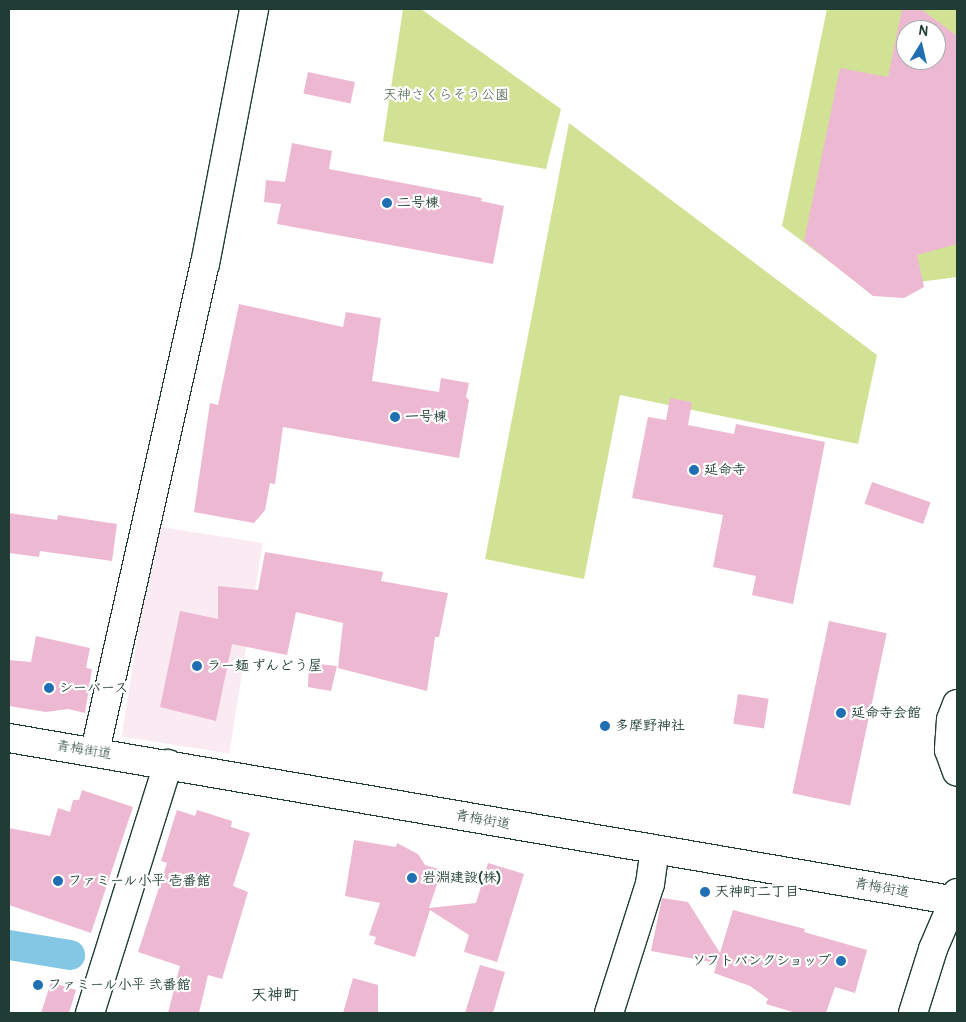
<!DOCTYPE html>
<meta charset="utf-8">
<style>
body{margin:0}
#map{position:relative;width:966px;height:1022px;overflow:hidden;background:#fff;font-family:Pangolin,"Klee One",sans-serif}
div>[style]{position:absolute}
[style*='--x']{left:calc(var(--x)*1px);top:calc(var(--y)*1px);width:calc(var(--w)*1px);rotate:calc(var(--a)*1deg)}
.built>*{inset:0;background:#faeaf2;transform-origin:0 0}
.green>*{inset:0;background:#d2e295}
.canal>*{height:30px;margin:-15px;padding:0 15px;transform-origin:15px;border-radius:15px;background:#83c7e4}
.building>*{inset:0;background:#edb8d2;transform-origin:0 0}
.roads{filter:drop-shadow(1px 0 #1f3d34) drop-shadow(-1px 0 #1f3d34) drop-shadow(0 1px #1f3d34) drop-shadow(0 -1px #1f3d34)}
.minor>*{height:28px;margin:-14px;padding:0 14px;transform-origin:14px;border-radius:14px;background:#fff}
.major>*{height:28px;margin:-14px;padding:0 14px;transform-origin:14px;border-radius:14px;background:#fff}
.dots>*{width:14px;height:14px;translate:-50% -50%;box-sizing:border-box;border:2px solid #fff;border-radius:50%}
span{translate:-50% -50%;white-space:nowrap;text-align:center;line-height:1.15;-webkit-text-stroke:4.5px #fff;paint-order:stroke}
.park-label{font-size:14px;color:#435e47}
.poi-label{font-size:14px;color:#1f3d34;font-weight:700}
.left{translate:0 -50%;text-align:left}
.right{translate:-100% -50%;text-align:right}
.street-label{font-size:14px;color:#1f3d34}
.quarter-label{font-size:16px;color:#1f3d34;font-weight:700}
.frame{position:absolute;inset:0;border:10px solid #1f3d34;pointer-events:none}
.north{position:absolute;left:896px;top:20px;width:50px;height:50px;box-sizing:border-box;background:#fff;border:1px solid #a5b1ae;border-radius:50%;rotate:9deg;font-size:14px;font-weight:700;line-height:20px;text-align:center;color:#1f3d34}
.north::after{content:'';display:block;margin:auto;width:18px;height:22px;background:#1f6fb2;clip-path:polygon(50% 0,100% 100%,50% 72%,0 100%)}
</style>
<div id="map">
<div class="built">
<i style="left:155px;top:526px;width:109px;height:213px;rotate:9deg"></i>
</div>
<div class="green">
<i style="clip-path:polygon(403px 9px,421px 9px,561px 109px,546px 169px,383px 141px)"></i>
<i style="clip-path:polygon(evenodd,827px 9px,954px 9px,957px 11px,957px 277px,866px 289px,782px 226px,827px 9px,906px 30px,936px 30px,936px 60px,906px 60px,906px 30px)"></i>
<i style="clip-path:polygon(569px 123px,877px 355px,858px 444px,620px 395px,584px 579px,485px 559px)"></i>
</div>
<div class="canal">
<i style="--x:9;--y:945;--w:62;--a:9.3"></i>
</div>
<div class="building">
<i style="clip-path:polygon(evenodd,902px 9px,921px 9px,957px 36px,957px 244px,917px 255px,924px 287px,904px 298px,873px 296px,804px 241px,840px 68px,888px 77px,902px 9px,906px 30px,936px 30px,936px 60px,906px 60px,906px 30px)"></i>
<i style="left:308px;top:72px;width:48px;height:22px;rotate:12deg"></i>
<i style="clip-path:polygon(292px 143px,332px 151px,329px 169px,482px 198px,481px 201px,504px 206px,493px 264px,277px 224px,281px 204px,264px 202px,266px 180px,285px 182px)"></i>
<i style="clip-path:polygon(239px 304px,343px 327px,346px 312px,381px 318px,372px 381px,439px 392px,441px 378px,469px 383px,466px 397px,469px 400px,459px 458px,283px 427px,275px 484px,270px 483px,265px 510px,254px 523px,194px 512px,210px 403px,218px 405px)"></i>
<i style="clip-path:polygon(670px 398px,692px 402px,688px 425px,734px 434px,736px 424px,825px 442px,793px 604px,752px 595px,756px 576px,713px 567px,723px 515px,632px 498px,648px 417px,666px 420px)"></i>
<i style="left:872px;top:482px;width:62px;height:23px;rotate:19deg"></i>
<i style="clip-path:polygon(9px 513px,57px 520px,58px 515px,117px 524px,112px 561px,40px 551px,39px 557px,9px 553px)"></i>
<i style="clip-path:polygon(265px 552px,383px 572px,381px 581px,448px 593px,439px 637px,435px 637px,427px 691px,338px 668px,343px 623px,296px 612px,287px 655px,232px 644px,216px 721px,160px 707px,180px 611px,218px 619px,218px 586px,258px 590px)"></i>
<i style="left:829px;top:621px;width:59px;height:176px;rotate:12deg"></i>
<i style="clip-path:polygon(36px 636px,90px 648px,86px 668px,92px 669px,85px 713px,68px 709px,46px 712px,9px 706px,9px 660px,31px 662px)"></i>
<i style="clip-path:polygon(309px 663px,337px 666px,331px 691px,308px 687px)"></i>
<i style="left:738px;top:694px;width:31px;height:30px;rotate:9deg"></i>
<i style="clip-path:polygon(82px 790px,133px 807px,91px 933px,9px 905px,9px 828px,50px 836px,58px 808px,70px 812px,73px 800px,79px 800px)"></i>
<i style="clip-path:polygon(177px 810px,195px 816px,197px 810px,232px 821px,231px 827px,250px 833px,233px 886px,248px 892px,222px 979px,208px 975px,199px 1013px,168px 1013px,180px 966px,138px 952px,167px 863px,161px 861px)"></i>
<i style="clip-path:polygon(354px 840px,396px 847px,397px 843px,418px 854px,425px 865px,442px 870px,429px 908px,476px 903px,488px 863px,524px 874px,497px 962px,464px 952px,469px 935px,430px 910px,415px 957px,374px 944px,376px 937px,369px 935px,380px 903px,345px 896px)"></i>
<i style="clip-path:polygon(662px 898px,688px 902px,720px 953px,733px 910px,805px 929px,804px 932px,867px 950px,855px 993px,835px 987px,826px 1013px,796px 1013px,766px 1004px,768px 999px,750px 986px,714px 973px,717px 963px,651px 951px)"></i>
<i style="clip-path:polygon(480px 965px,505px 972px,493px 1013px,465px 1013px)"></i>
<i style="clip-path:polygon(353px 978px,378px 985px,378px 1013px,343px 1013px)"></i>
<i style="clip-path:polygon(51px 982px,76px 990px,69px 1013px,41px 1013px)"></i>
</div>
<div class="roads">
<div class="minor">
<i style="--x:957;--y:704;--w:17;--a:111"></i>
<i style="--x:951;--y:720;--w:30;--a:94"></i>
<i style="--x:949;--y:750;--w:23;--a:70"></i>
<i style="--x:95;--y:751;--w:499;--a:-77.3"></i>
<i style="--x:205;--y:264;--w:260;--a:-79.1"></i>
<i style="--x:90;--y:1013;--w:261;--a:-72.6"></i>
<i style="--x:609;--y:1013;--w:135;--a:-72.4"></i>
<i style="--x:650;--y:884;--w:35;--a:-82"></i>
</div>
<div class="major">
<i style="--x:9;--y:738;--w:962;--a:9.76"></i>
<i style="--x:913;--y:1013;--w:67;--a:-72.6"></i>
<i style="--x:933;--y:949;--w:61;--a:-66.8"></i>
</div>
</div>
<div class="dots">
<i style="left:387px;top:203px;background:#1f6fb2"></i>
<i style="left:395px;top:417px;background:#1f6fb2"></i>
<i style="left:694px;top:470px;background:#1f6fb2"></i>
<i style="left:197px;top:666px;background:#1f6fb2"></i>
<i style="left:49px;top:688px;background:#1f6fb2"></i>
<i style="left:841px;top:713px;background:#1f6fb2"></i>
<i style="left:605px;top:726px;background:#1f6fb2"></i>
<i style="left:412px;top:878px;background:#1f6fb2"></i>
<i style="left:58px;top:881px;background:#1f6fb2"></i>
<i style="left:705px;top:892px;background:#1f6fb2"></i>
<i style="left:841px;top:961px;background:#1f6fb2"></i>
<i style="left:38px;top:985px;background:#1f6fb2"></i>
</div>
<div class="park-label">
<span style="left:446px;top:95px">天神さくらそう公園</span>
</div>
<div class="poi-label">
<span class="left" style="left:397px;top:203px">二号棟</span>
<span class="left" style="left:405px;top:417px">一号棟</span>
<span class="left" style="left:704px;top:470px">延命寺</span>
<span class="left" style="left:207px;top:666px">ラー麺 ずんどう屋</span>
<span class="left" style="left:59px;top:688px">シーバース</span>
<span class="left" style="left:851px;top:713px">延命寺会館</span>
<span class="left" style="left:615px;top:726px">多摩野神社</span>
<span class="left" style="left:422px;top:878px">岩淵建設(株)</span>
<span class="left" style="left:68px;top:881px">ファミール小平 壱番館</span>
<span class="left" style="left:715px;top:892px">天神町二丁目</span>
<span class="right" style="left:831px;top:961px">ソフトバンクショップ</span>
<span class="left" style="left:48px;top:985px">ファミール小平 弐番館</span>
</div>
<div class="street-label">
<span style="left:84px;top:750px;rotate:9deg">青梅街道</span>
<span style="left:483px;top:820px;rotate:10deg">青梅街道</span>
<span style="left:882px;top:888px;rotate:10deg">青梅街道</span>
</div>
<div class="quarter-label">
<span style="left:275px;top:995px">天神町</span>
</div>
<div class="frame"></div>
<div class="north">N</div>
</div>
